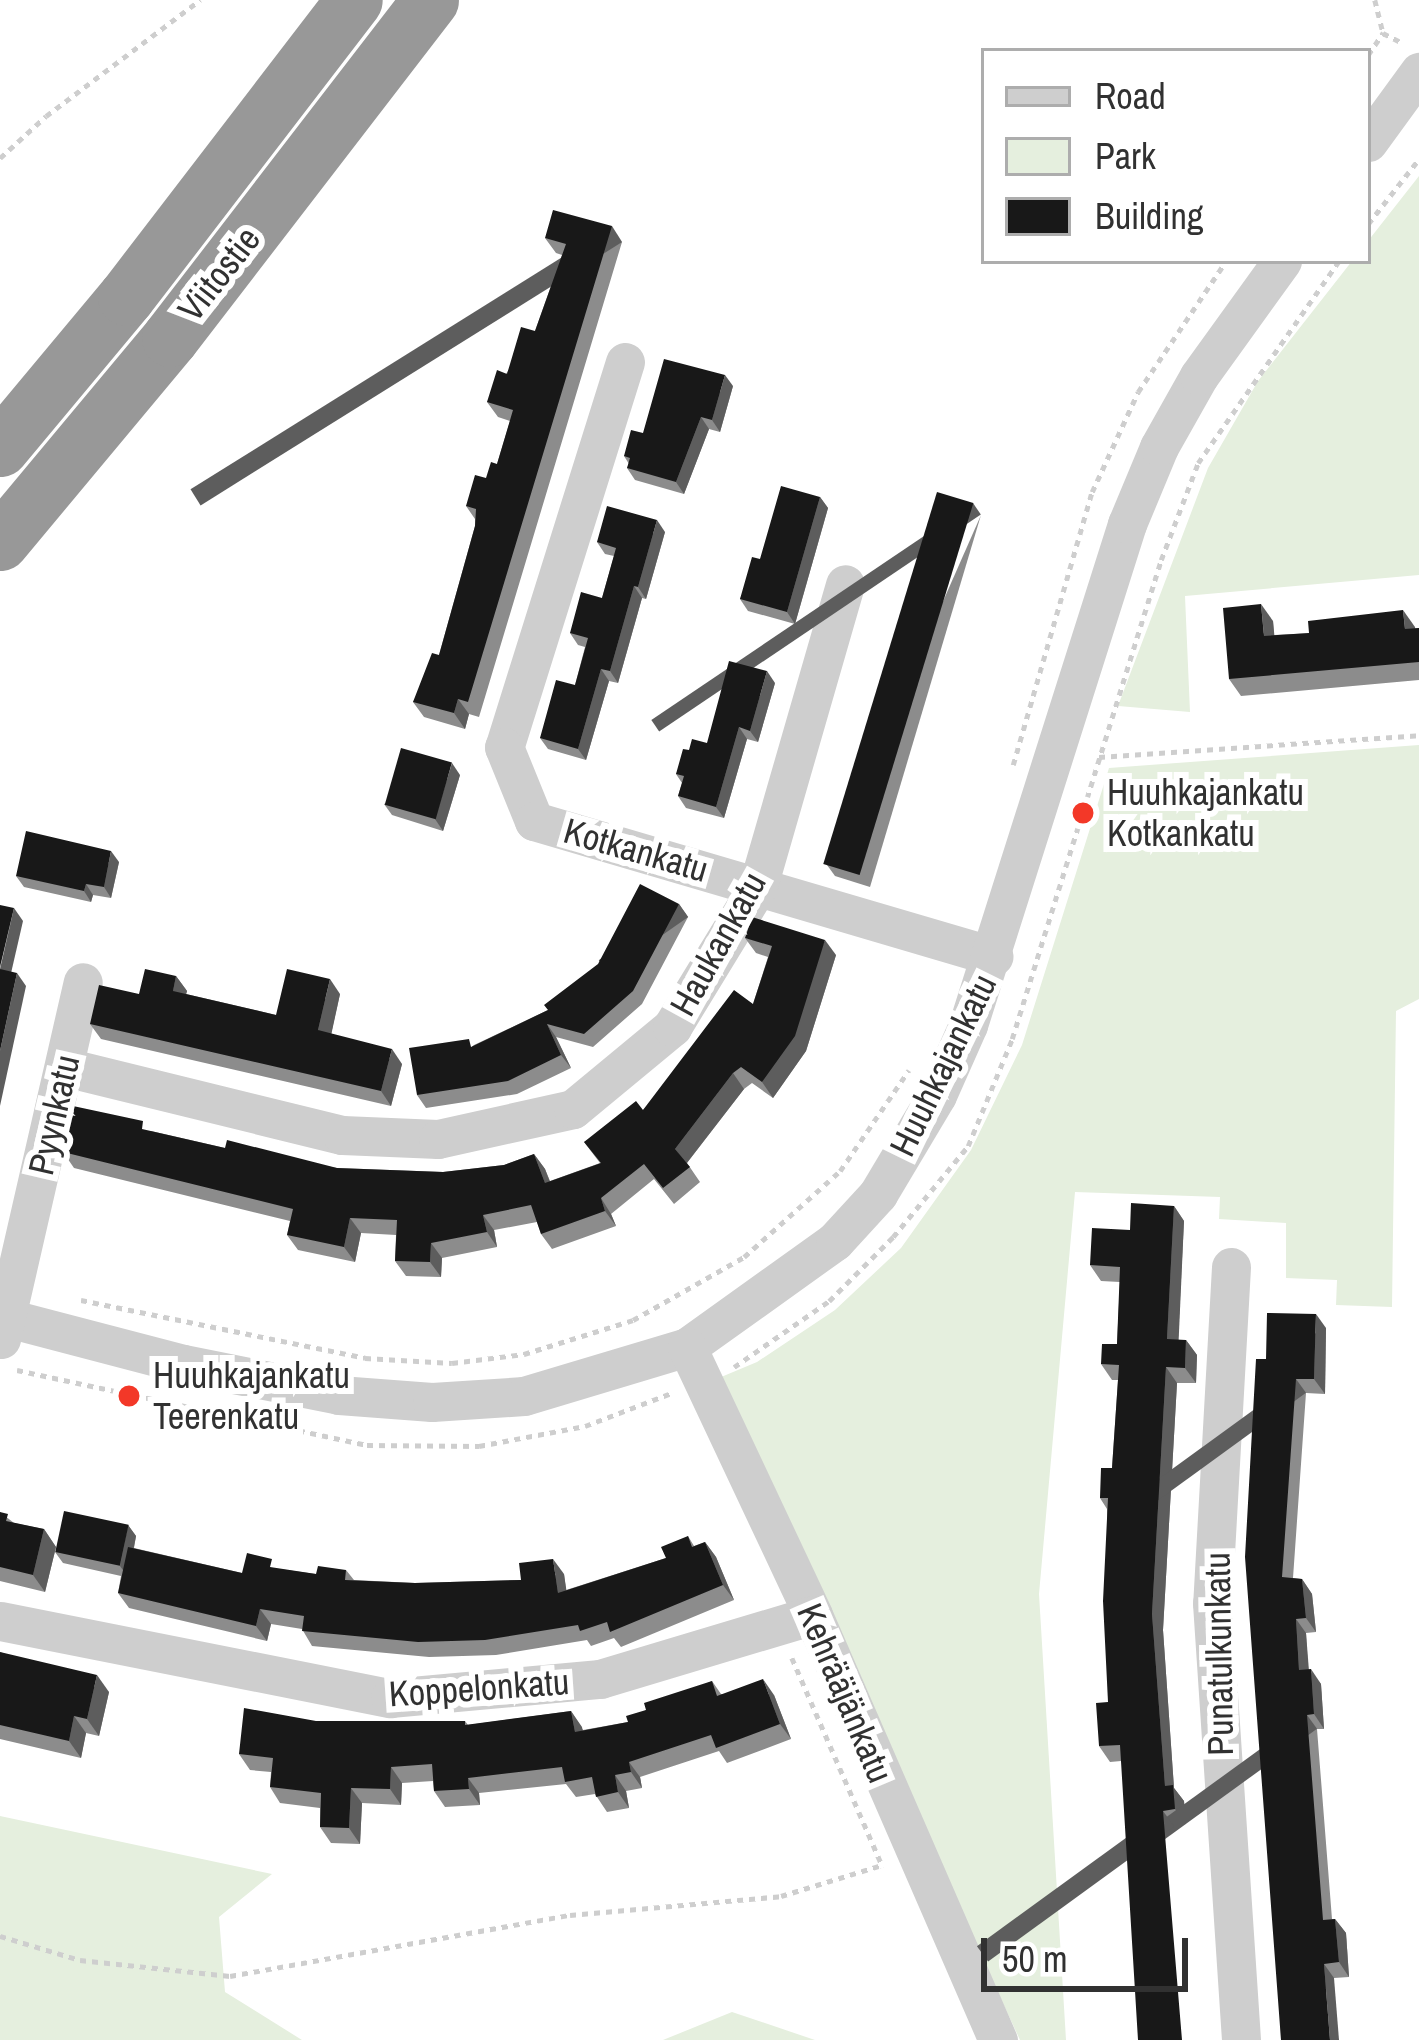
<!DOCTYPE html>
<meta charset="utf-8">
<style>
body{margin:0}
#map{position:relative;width:1419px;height:2040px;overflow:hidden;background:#fff;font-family:"Archivo Narrow",sans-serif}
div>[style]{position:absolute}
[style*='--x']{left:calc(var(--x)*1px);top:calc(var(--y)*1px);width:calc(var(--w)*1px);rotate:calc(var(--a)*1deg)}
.green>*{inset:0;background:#e5efde}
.path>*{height:4.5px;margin-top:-2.25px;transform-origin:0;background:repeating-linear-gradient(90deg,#cecece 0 6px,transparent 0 12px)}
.minor>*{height:39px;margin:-19.5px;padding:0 19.5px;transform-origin:19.5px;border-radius:19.5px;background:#cecece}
.highway>*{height:57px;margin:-28.5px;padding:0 28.5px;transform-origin:28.5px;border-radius:28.5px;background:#989898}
.wall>*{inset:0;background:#8c8c8c}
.shaded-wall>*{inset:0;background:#5d5d5d;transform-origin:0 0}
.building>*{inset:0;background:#181818;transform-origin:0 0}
.dots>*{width:33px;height:33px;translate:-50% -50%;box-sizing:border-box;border:6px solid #fff;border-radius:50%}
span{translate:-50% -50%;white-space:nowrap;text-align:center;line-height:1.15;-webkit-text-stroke:12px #fff;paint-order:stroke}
.street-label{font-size:36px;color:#313131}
.poi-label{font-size:36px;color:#313131}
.left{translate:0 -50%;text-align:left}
.legend{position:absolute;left:981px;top:48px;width:390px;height:216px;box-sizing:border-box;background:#fff;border:3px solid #adadad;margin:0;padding:15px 21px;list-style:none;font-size:36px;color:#313131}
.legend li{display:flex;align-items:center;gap:24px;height:60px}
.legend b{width:60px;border:3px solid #adadad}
.scale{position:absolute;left:981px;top:1938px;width:207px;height:54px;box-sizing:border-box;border:6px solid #313131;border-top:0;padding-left:15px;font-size:36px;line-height:42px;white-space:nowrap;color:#313131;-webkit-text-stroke:9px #fff;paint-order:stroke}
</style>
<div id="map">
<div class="green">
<i style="clip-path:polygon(1419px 176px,1419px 575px,1185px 596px,1190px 712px,1118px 706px,1208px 468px,1258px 381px,1352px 261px,1368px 261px,1368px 241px)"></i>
<i style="clip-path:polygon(1419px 745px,1419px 999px,1396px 1011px,1392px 1307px,1336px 1305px,1337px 1280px,1286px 1278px,1286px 1223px,1219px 1219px,1220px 1197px,1075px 1192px,1039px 1594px,1066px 2040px,1020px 2040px,714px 1380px,757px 1362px,835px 1310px,901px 1248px,971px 1150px,1022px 1045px,1109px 768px)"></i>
<i style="clip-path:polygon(0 1816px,272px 1874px,219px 1917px,225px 1992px,302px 2040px,0 2040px)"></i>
<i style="clip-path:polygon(732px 2012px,815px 2040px,663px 2040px)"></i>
</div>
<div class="path">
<i style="--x:1375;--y:0;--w:34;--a:76"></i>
<i style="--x:1383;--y:33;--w:22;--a:27"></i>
<i style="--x:1368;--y:55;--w:27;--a:-56"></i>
<i style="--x:0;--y:158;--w:62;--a:-42.4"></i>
<i style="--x:46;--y:116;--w:193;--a:-37"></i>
<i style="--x:1368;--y:224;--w:83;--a:-51.9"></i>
<i style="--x:1099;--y:757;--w:321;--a:-3.9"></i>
<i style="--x:1013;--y:765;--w:284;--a:-73.9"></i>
<i style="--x:1092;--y:492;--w:110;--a:-65.3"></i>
<i style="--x:1138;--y:392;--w:158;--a:-56.1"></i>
<i style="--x:81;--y:1300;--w:290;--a:11.5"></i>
<i style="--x:365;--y:1358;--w:87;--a:3.3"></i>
<i style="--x:452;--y:1363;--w:73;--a:-7.1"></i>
<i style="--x:524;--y:1354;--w:114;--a:-17.3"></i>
<i style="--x:633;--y:1320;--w:128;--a:-29.6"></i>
<i style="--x:744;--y:1257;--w:129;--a:-41.9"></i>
<i style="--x:840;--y:1171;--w:122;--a:-55.7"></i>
<i style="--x:734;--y:1367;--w:116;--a:-34.8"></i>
<i style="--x:829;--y:1301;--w:91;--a:-45"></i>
<i style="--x:893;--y:1237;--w:118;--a:-50.5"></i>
<i style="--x:968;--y:1146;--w:116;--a:-67.6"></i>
<i style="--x:1012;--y:1039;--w:502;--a:-72.72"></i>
<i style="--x:1161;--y:560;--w:104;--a:-69.1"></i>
<i style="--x:1198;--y:463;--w:246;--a:-55.1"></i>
<i style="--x:17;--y:1370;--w:358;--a:12.1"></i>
<i style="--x:367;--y:1445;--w:112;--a:0.5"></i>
<i style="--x:479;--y:1446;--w:108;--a:-10.7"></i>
<i style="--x:585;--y:1426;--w:95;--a:-20.9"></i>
<i style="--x:792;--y:1658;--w:228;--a:66.5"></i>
<i style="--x:0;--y:1936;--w:84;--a:16.7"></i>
<i style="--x:80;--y:1960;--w:151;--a:6.1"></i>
<i style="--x:230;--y:1976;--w:345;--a:-10.2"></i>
<i style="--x:570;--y:1915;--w:212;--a:-5.1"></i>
<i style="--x:781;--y:1896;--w:106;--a:-17.1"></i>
</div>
<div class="minor">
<i style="--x:1368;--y:142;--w:87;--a:-53.9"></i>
<i style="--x:625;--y:362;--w:404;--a:107.4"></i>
<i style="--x:504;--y:747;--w:80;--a:67.9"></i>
<i style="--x:534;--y:821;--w:479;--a:16.4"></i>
<i style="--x:65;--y:1067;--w:285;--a:13.8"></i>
<i style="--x:342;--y:1135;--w:96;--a:2.4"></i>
<i style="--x:438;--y:1139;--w:138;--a:-12.5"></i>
<i style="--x:573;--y:1109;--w:129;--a:-39.6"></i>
<i style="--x:672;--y:1027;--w:165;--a:-58.6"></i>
<i style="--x:758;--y:886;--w:314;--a:-73.9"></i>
<i style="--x:1231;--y:1267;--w:337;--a:93.2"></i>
<i style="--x:1212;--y:1603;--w:438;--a:86.2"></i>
<i style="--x:0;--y:1316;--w:189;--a:14.7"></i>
<i style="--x:183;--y:1364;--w:159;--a:11.2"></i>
<i style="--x:339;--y:1395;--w:93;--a:4.3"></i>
<i style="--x:432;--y:1402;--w:92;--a:-3.7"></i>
<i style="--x:524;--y:1396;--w:170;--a:-16.7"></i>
<i style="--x:687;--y:1347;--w:182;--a:-35.6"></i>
<i style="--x:835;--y:1241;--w:64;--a:-47.5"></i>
<i style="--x:878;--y:1194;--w:115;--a:-59.2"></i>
<i style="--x:937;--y:1095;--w:77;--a:-66.1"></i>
<i style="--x:968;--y:1025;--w:526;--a:-72.39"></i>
<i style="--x:1127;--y:524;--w:83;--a:-67.4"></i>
<i style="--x:1159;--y:447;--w:81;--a:-60.6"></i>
<i style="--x:1199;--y:376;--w:142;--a:-54.2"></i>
<i style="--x:1;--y:1339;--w:366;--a:-77.1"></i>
<i style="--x:687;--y:1347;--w:296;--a:64.8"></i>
<i style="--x:813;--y:1615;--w:464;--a:66.5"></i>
<i style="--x:0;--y:1621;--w:398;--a:11.2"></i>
<i style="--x:390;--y:1698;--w:211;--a:-5.2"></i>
<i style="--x:600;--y:1679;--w:222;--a:-16.7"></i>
</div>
<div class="highway">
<i style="--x:0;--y:448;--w:197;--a:-50.2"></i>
<i style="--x:126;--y:297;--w:374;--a:-52.5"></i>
<i style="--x:0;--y:542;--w:266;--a:-50.2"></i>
<i style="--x:170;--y:338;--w:426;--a:-52.4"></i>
</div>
<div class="wall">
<i style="clip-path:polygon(545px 238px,622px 242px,479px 717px,469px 714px,465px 729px,424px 717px,413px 702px,439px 655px,475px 526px,475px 519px,466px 506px,497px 464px,510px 421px,498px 417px,487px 402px,535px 331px,562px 255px,556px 253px)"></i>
<i style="clip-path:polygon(733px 386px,720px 432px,709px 429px,684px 494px,635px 480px,627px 468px,629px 464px,624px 456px,643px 433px)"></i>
<i style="clip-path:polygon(820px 497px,828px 508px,795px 624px,748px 611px,740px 599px,760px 559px)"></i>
<i style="clip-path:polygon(981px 515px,870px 887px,835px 876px,827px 865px)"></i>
<i style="clip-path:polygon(665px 532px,646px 599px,642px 598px,618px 683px,609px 681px,586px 760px,548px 749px,540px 738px,575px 685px,585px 647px,578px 645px,570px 633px,602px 598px,614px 556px,605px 554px,597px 542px)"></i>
<i style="clip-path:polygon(1273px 621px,1274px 635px,1419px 628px,1419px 680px,1241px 696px,1229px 679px)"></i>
<i style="clip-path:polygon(775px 683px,758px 742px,747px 739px,724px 818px,686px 808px,678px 796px,682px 783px,676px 774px,689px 750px,707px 743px)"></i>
<i style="clip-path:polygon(460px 775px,443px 831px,392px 815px,384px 804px)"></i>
<i style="clip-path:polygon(119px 862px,111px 898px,93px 895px,91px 902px,24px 887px,16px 876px)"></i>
<i style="clip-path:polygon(679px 904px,688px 917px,642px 1004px,593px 1047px,556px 1037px,571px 1068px,517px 1094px,426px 1108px,417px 1095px,474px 1045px,548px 1010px)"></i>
<i style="clip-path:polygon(745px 938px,836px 955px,806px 1051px,773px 1098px,752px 1083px,744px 1089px,687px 1163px,700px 1182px,674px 1204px,654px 1179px,611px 1214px,616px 1226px,552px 1249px,541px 1234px,537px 1222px,494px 1230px,497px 1247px,442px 1258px,441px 1277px,406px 1276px,395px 1261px,396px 1235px,361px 1233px,355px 1262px,298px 1250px,287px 1235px,290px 1221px,74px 1168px,63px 1152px,151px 1131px,225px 1148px,337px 1168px,443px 1172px,504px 1165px,534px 1154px,545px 1169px,550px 1181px,600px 1163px,584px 1142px,643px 1110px,753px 1004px,768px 957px,756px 953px)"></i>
<i style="clip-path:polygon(176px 976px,187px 991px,186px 994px,276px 1015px,340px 994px,331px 1034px,402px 1064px,391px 1106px,101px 1039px,90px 1024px,139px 994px)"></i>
<i style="clip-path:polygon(1174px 1206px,1184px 1221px,1178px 1340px,1186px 1340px,1197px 1355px,1196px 1383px,1177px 1383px,1163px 1630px,1174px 1788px,1184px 1801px,1186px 1824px,1174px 1826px,1121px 1761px,1110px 1762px,1099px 1746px,1108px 1702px,1107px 1509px,1100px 1498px,1112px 1468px,1118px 1380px,1112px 1380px,1101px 1364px,1117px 1344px,1120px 1282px,1101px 1281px,1090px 1265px,1130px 1230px)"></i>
<i style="clip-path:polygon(1326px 1328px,1325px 1394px,1306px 1393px,1293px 1578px,1302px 1579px,1312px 1594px,1316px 1632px,1306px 1633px,1308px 1669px,1321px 1684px,1324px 1729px,1317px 1729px,1332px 1919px,1335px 1919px,1346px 1933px,1349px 1977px,1334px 1978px,1281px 2040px,1266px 1359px)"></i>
<i style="clip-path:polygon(0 1512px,14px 1523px,44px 1529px,56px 1547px,45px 1592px,0 1581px)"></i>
<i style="clip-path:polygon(128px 1525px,136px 1536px,134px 1548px,242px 1573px,279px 1569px,316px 1574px,346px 1570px,354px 1580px,415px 1583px,521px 1580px,564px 1574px,566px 1590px,666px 1558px,688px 1536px,694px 1546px,705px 1542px,716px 1557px,734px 1600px,621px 1647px,614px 1638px,591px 1646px,587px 1640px,496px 1655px,429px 1657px,312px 1646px,302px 1629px,271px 1624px,267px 1641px,129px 1608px,118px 1593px,121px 1576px,63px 1563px,55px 1552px)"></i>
<i style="clip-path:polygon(0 1652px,109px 1692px,99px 1736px,86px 1733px,81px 1758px,0 1739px)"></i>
<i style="clip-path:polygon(712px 1681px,721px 1694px,774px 1695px,791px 1739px,727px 1763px,719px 1751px,640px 1777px,642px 1788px,626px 1791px,629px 1808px,607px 1812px,595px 1794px,576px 1797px,566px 1784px,479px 1793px,480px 1805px,445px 1807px,434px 1791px,433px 1781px,402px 1783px,401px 1805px,362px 1803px,360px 1844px,331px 1843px,320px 1827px,320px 1808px,280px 1803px,270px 1787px,271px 1772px,250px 1770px,239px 1754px,316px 1721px,465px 1721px,468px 1725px,571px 1711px,583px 1730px,628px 1722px,646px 1710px)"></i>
</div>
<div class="shaded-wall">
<i style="left:612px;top:226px;width:19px;height:497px;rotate:58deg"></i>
<i style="clip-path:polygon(725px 375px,733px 386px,720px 432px,712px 420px)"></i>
<i style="clip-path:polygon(701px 417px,709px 429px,684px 494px,676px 482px)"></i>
<i style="clip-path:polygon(820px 497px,828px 508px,795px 624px,787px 612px)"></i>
<i style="left:973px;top:503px;width:14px;height:388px;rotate:56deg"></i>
<i style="clip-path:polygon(657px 520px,665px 532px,646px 599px,638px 587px)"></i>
<i style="clip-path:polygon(634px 586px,642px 598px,618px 683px,610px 671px)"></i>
<i style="clip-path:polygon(1261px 604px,1273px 621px,1276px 653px,1264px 636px)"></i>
<i style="clip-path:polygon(1403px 610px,1415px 627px,1417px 646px,1405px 629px)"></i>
<i style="clip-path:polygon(601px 669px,609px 681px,586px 760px,578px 749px)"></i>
<i style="clip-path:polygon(767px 671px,775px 683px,758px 742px,750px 731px)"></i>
<i style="clip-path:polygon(458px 699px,469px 714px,465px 729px,454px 713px)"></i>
<i style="clip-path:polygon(739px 727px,747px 739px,724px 818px,716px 807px)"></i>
<i style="clip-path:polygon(452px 763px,460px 775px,443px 831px,435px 819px)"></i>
<i style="clip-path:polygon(111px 851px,119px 862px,111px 898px,104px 887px)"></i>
<i style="clip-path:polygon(86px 884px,93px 895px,91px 902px,84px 891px)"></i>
<i style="left:679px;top:904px;width:16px;height:98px;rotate:55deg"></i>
<i style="clip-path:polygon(14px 908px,23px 921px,9px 982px,0 969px)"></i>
<i style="clip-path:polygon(825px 940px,836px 955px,806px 1051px,773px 1098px,762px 1082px)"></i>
<i style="clip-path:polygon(17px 973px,26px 986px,0 1106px,0 1051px)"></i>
<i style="clip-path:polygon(176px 976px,187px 991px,183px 1006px,173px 991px)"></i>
<i style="clip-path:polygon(330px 979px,340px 994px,329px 1045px,318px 1030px)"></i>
<i style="clip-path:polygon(547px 1024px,556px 1037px,571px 1068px,561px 1055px)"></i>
<i style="clip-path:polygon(392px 1049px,402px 1064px,391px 1106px,381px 1091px)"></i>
<i style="clip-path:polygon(733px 1073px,744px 1089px,686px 1164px,675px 1149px)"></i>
<i style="clip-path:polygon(534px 1154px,545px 1169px,556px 1198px,545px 1183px)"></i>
<i style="clip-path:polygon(601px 1198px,611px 1214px,616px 1226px,605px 1211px)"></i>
<i style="clip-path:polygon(1174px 1206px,1184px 1221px,1178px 1354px,1167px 1339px)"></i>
<i style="clip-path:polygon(483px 1215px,494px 1230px,497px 1247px,487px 1232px)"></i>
<i style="clip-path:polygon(350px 1218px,361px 1233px,355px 1262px,344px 1247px)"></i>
<i style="clip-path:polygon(431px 1243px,442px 1258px,441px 1277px,430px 1262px)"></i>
<i style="clip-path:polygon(1316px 1314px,1326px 1328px,1325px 1394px,1314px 1379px)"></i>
<i style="clip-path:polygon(1186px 1340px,1197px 1355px,1196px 1383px,1185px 1368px)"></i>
<i style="clip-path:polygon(1166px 1367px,1177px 1383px,1163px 1630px,1174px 1788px,1184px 1801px,1186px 1824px,1175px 1809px,1165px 1786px,1152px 1614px)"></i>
<i style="left:1296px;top:1379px;width:17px;height:198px;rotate:54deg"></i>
<i style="clip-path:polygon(128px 1525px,136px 1536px,128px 1577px,120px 1566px)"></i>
<i style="clip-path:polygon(44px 1529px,56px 1547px,45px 1592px,33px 1575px)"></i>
<i style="clip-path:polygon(705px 1542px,716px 1557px,734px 1600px,723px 1585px)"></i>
<i style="clip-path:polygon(553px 1559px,564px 1574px,569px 1608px,558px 1593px)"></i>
<i style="clip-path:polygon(1302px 1579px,1312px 1594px,1316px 1632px,1306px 1618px)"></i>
<i style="clip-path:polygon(260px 1609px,271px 1624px,267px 1641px,256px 1626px)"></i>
<i style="clip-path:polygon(1296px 1619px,1306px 1633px,1310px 1684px,1299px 1670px)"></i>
<i style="clip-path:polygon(1311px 1669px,1321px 1684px,1324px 1729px,1314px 1714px)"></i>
<i style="clip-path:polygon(97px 1675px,109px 1692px,99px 1736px,87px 1719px)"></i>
<i style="clip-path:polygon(763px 1679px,774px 1695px,791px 1739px,780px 1724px)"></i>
<i style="clip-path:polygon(571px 1711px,582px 1727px,586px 1748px,575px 1732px)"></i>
<i style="left:1307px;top:1715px;width:17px;height:206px;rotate:54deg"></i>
<i style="clip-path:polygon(74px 1716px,86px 1733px,81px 1758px,69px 1741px)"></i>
<i style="clip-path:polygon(629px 1762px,640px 1777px,642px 1788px,631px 1772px)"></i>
<i style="clip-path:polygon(391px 1767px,402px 1783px,401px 1805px,390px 1789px)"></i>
<i style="clip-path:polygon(615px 1775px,626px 1791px,629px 1808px,618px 1792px)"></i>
<i style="clip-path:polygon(468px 1778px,479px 1793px,480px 1805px,469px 1789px)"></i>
<i style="clip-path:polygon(351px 1788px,362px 1803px,360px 1844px,349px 1828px)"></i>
<i style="left:1163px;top:1811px;width:19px;height:230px;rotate:54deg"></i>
<i style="clip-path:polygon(1335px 1919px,1346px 1933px,1349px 1977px,1339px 1962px)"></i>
<i style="clip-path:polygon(1324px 1964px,1334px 1978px,1339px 2040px,1330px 2040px)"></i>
</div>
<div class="building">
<i style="clip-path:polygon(553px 210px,612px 226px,468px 702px,458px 699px,454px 713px,413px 702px,432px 653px,439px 655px,475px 526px,476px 509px,466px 506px,475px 475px,486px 478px,491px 462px,497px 464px,513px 410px,487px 402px,497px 370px,507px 374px,521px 327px,535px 331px,566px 244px,545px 238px)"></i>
<i style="clip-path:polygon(664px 359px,725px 375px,712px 420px,701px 417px,676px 482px,627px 468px,630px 458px,624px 456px,631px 430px,643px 433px)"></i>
<i style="clip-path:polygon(781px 486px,820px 497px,787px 612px,740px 599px,752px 557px,760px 559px)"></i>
<i style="left:937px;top:492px;width:38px;height:389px;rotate:17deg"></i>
<i style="clip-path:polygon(607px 506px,657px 520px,638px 587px,634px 586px,610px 671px,601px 669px,578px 749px,540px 738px,556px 680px,575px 685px,588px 638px,570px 633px,581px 592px,602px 598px,616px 548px,597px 542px)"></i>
<i style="clip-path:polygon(1261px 604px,1264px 636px,1309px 633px,1308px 621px,1403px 610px,1405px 629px,1419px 628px,1419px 662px,1229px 679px,1223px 608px)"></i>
<i style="clip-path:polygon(729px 661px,767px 671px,750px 731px,739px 727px,716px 807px,678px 796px,684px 776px,676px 774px,683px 749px,689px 750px,692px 739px,707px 743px)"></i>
<i style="left:401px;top:748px;width:53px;height:59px;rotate:16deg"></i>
<i style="clip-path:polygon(26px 831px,111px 851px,104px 887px,86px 884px,84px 891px,16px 876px)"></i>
<i style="clip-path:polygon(640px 884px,679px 904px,633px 991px,584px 1034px,547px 1024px,561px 1055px,508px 1081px,417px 1095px,409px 1048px,469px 1039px,471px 1047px,548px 1010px,544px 1005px,598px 964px)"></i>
<i style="clip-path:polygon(0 905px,14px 908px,0 967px)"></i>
<i style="clip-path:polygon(752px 917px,825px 940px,795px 1036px,762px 1082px,741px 1067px,733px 1073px,675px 1149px,690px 1167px,663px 1188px,644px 1164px,601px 1198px,605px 1211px,541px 1234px,531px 1205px,483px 1215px,487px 1232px,431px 1243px,430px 1262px,395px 1261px,397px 1220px,350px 1218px,344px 1247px,287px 1235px,293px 1209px,63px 1152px,73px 1106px,143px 1121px,142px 1129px,225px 1148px,227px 1140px,337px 1168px,443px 1172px,504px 1165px,534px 1154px,545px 1183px,601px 1163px,584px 1142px,636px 1101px,643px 1110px,734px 990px,753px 1004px,772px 946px,745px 938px)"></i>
<i style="clip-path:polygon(0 969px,17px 973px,0 1051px)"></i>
<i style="clip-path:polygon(145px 969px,176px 976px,173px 991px,276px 1015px,287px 969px,330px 979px,318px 1030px,392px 1049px,381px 1091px,90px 1024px,99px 985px,139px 994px)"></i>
<i style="clip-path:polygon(1131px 1203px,1174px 1206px,1167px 1339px,1186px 1340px,1185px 1368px,1166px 1367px,1152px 1614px,1165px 1786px,1173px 1785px,1175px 1809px,1163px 1811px,1182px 2040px,1138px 2040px,1120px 1745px,1099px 1746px,1096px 1703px,1108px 1702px,1103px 1601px,1108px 1498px,1100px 1498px,1101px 1468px,1112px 1468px,1119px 1365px,1101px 1364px,1102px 1344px,1117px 1344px,1120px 1267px,1090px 1265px,1092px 1228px,1130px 1230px)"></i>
<i style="clip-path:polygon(1267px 1313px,1316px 1314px,1314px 1379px,1296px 1379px,1282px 1577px,1302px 1579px,1306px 1618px,1296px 1619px,1299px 1670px,1311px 1669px,1314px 1714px,1307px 1715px,1323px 1920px,1335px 1919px,1339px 1962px,1324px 1964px,1330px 2040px,1281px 2040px,1245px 1557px,1256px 1359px,1266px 1359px)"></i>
<i style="left:64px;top:1511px;width:66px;height:42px;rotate:12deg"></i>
<i style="clip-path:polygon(0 1512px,8px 1514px,6px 1521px,44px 1529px,33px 1575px,0 1567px)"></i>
<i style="clip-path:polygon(688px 1536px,692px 1547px,705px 1542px,723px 1585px,610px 1632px,607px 1622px,580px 1631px,578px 1625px,485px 1640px,418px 1642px,302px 1631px,304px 1616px,260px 1609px,256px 1626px,118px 1593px,128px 1547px,242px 1573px,247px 1553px,272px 1559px,270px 1567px,316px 1574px,318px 1566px,346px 1570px,345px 1580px,415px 1583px,521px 1580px,519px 1563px,553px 1559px,558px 1593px,666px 1558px,661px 1547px)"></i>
<i style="clip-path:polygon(0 1652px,97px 1675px,87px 1719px,74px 1716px,69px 1741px,0 1725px)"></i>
<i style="clip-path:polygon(763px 1679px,780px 1724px,716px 1748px,711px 1735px,629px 1762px,631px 1772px,615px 1775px,618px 1792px,596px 1797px,592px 1777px,565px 1782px,562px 1767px,468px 1778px,469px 1789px,434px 1791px,432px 1764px,391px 1767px,390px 1789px,351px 1788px,349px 1828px,320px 1827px,321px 1793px,270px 1787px,273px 1758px,239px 1754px,244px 1708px,316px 1721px,465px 1721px,465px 1725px,571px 1711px,575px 1732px,628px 1722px,626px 1716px,646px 1710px,644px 1703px,712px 1681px,717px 1696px)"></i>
</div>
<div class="dots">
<i style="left:1083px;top:813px;background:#f33828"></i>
<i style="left:129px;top:1396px;background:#f33828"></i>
</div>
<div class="street-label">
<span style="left:219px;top:274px;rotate:-52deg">Viitostie</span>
<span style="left:636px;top:850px;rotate:16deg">Kotkankatu</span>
<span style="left:718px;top:944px;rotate:-61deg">Haukankatu</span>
<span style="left:943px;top:1065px;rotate:-64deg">Huuhkajankatu</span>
<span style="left:54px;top:1115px;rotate:-77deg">Pyynkatu</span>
<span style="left:1219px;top:1654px;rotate:-91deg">Punatulkunkatu</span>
<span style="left:479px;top:1688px;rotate:-4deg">Koppelonkatu</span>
<span style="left:845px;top:1693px;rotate:67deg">Kehrääjänkatu</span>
</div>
<div class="poi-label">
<span class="left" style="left:1107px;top:813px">Huuhkajankatu<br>Kotkankatu</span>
<span class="left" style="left:153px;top:1396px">Huuhkajankatu<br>Teerenkatu</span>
</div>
<ul class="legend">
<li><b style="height:15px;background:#cecece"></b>Road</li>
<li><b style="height:33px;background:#e5efde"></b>Park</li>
<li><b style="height:33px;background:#181818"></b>Building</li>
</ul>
<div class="scale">50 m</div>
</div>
